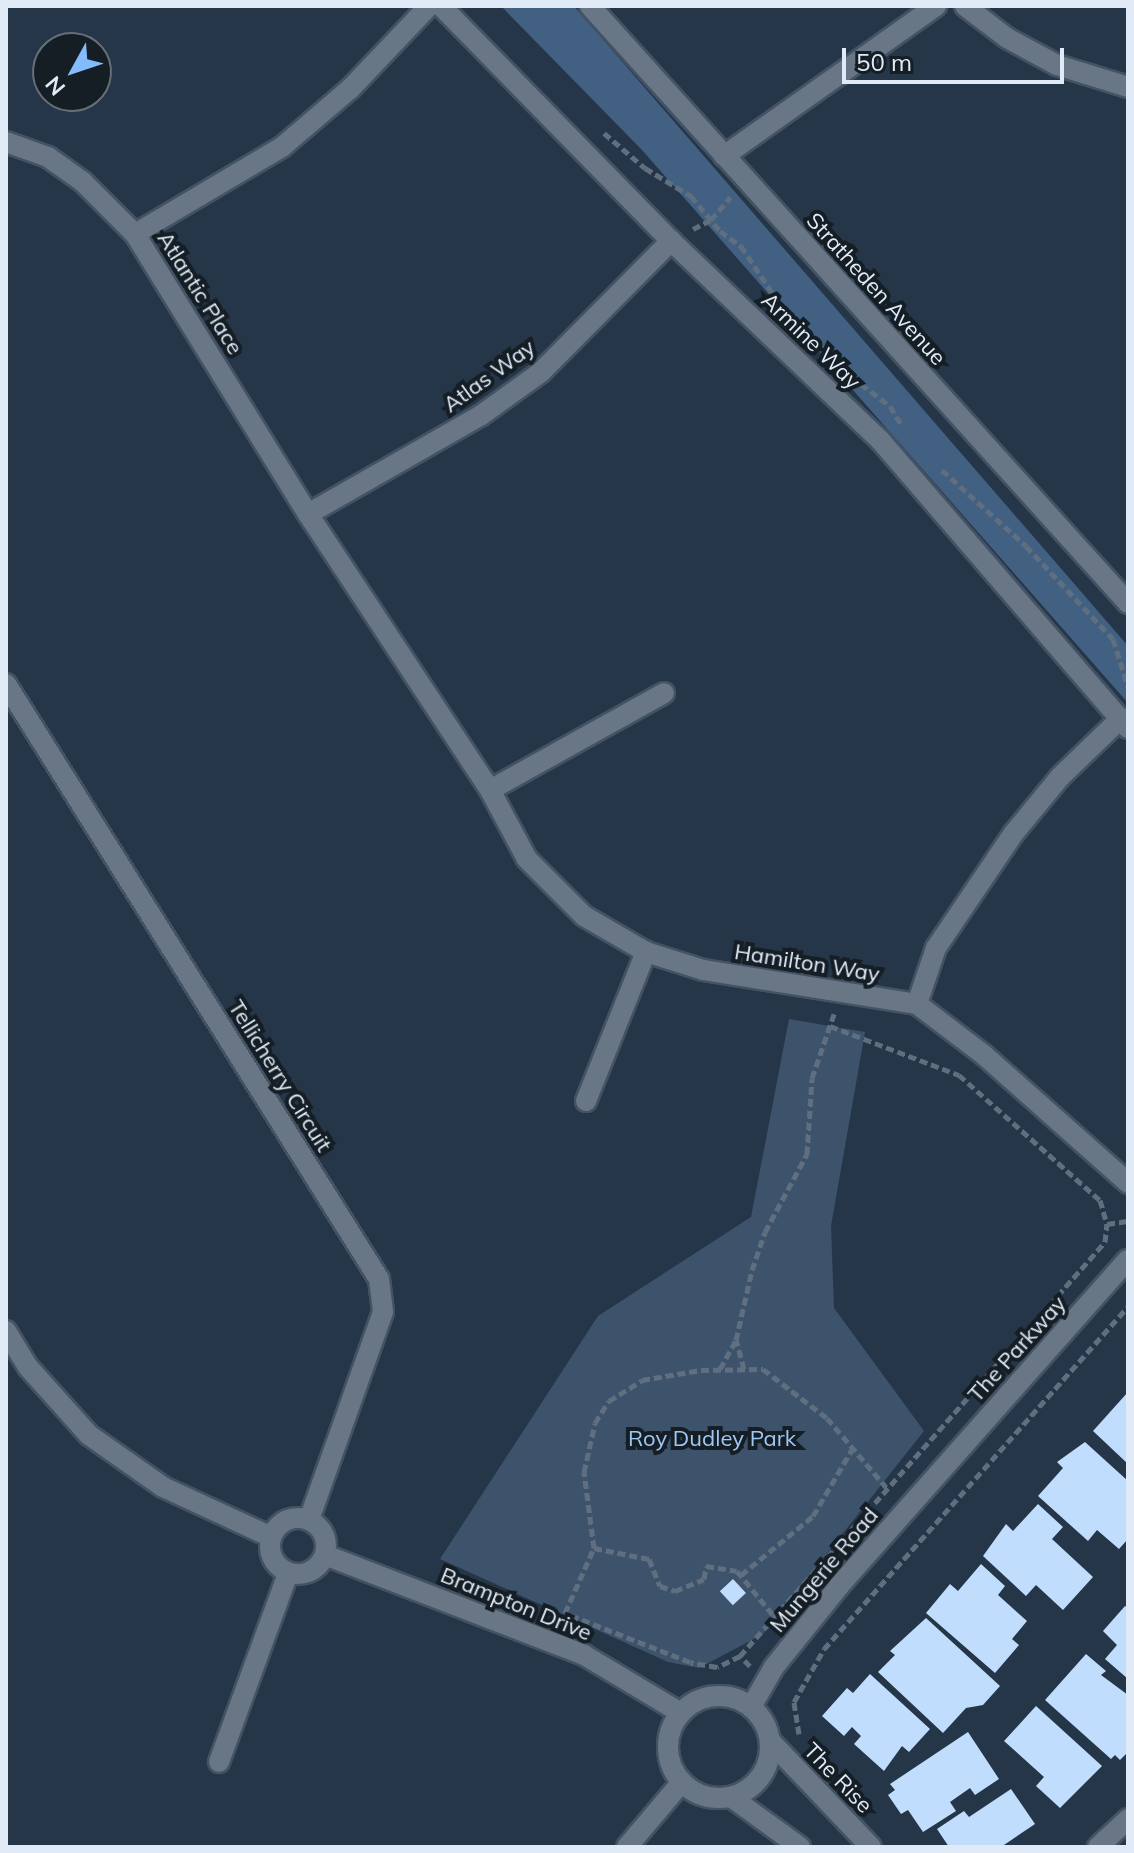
<!DOCTYPE html>
<style>
body{margin:0}
#map{position:relative;width:1134px;height:1853px;overflow:hidden;background:#253648;font-family:Mulish,sans-serif}
div>[style]{position:absolute}
[style*='--x']{left:calc(var(--x)*1px);top:calc(var(--y)*1px);width:calc(var(--w)*1px);rotate:calc(var(--a)*1deg)}
.green>*{inset:0;background:#3d536c}
.forest>*{inset:0;background:#416082}
.building>*{inset:0;background:#c1ddfd;transform-origin:0 0}
.path>*{height:5px;margin-top:-2.5px;transform-origin:0;background:repeating-linear-gradient(90deg,#5f6f7f 0 8px,transparent 0 12px)}
.roads{filter:drop-shadow(2px 0 #435364) drop-shadow(-2px 0 #435364) drop-shadow(0 2px #435364) drop-shadow(0 -2px #435364)}
.minor>*{height:20px;margin:-10px;padding:0 10px;transform-origin:10px;border-radius:10px;background:#687686}
.minor>.ring{margin:-10px;padding:0;box-sizing:content-box;background:none;border:20px solid #687686;border-radius:50%}
span{translate:-50% -50%;white-space:nowrap;text-align:center;line-height:1.15;-webkit-text-stroke:8px #151d25;paint-order:stroke}
.street-label{font-size:22px;color:#e0ebf7}
.park-label{font-size:22px;color:#9fc8f5}
.frame{position:absolute;inset:0;border:8px solid #e0ebf7;pointer-events:none}
.north{position:absolute;left:32px;top:32px;width:80px;height:80px;box-sizing:border-box;background:#151d25;border:2px solid #666f79;border-radius:50%;rotate:230deg;font-size:22px;font-weight:700;line-height:32px;text-align:center;color:#e0ebf7}
.north::after{content:'';display:block;margin:auto;width:28px;height:36px;background:#83bcfb;clip-path:polygon(50% 0,100% 100%,50% 72%,0 100%)}
.scale{position:absolute;left:842px;top:48px;width:222px;height:36px;box-sizing:border-box;border:4px solid #e0ebf7;border-top:0;padding-left:10px;font-size:24px;line-height:28px;white-space:nowrap;color:#e0ebf7;-webkit-text-stroke:6px #151d25;paint-order:stroke}
</style>
<div id="map">
<div class="green">
<i style="clip-path:polygon(789px 1019px,865px 1032px,831px 1226px,834px 1308px,924px 1431px,763px 1634px,699px 1668px,668px 1662px,440px 1559px,598px 1316px,751px 1217px)"></i>
</div>
<div class="forest">
<i style="clip-path:polygon(501px 6px,574px 6px,1128px 646px,1128px 703px,642px 150px)"></i>
</div>
<div class="building">
<i style="clip-path:polygon(1128px 1392px,1128px 1464px,1093px 1431px)"></i>
<i style="clip-path:polygon(1085px 1442px,1128px 1481px,1128px 1539px,1119px 1549px,1097px 1530px,1088px 1541px,1038px 1496px,1063px 1468px,1057px 1462px)"></i>
<i style="clip-path:polygon(1038px 1504px,1063px 1527px,1052px 1539px,1093px 1577px,1063px 1610px,1036px 1585px,1026px 1596px,983px 1556px,1006px 1524px,1013px 1531px)"></i>
<i style="clip-path:polygon(981px 1564px,1005px 1586px,998px 1595px,1027px 1621px,1012px 1639px,1019px 1645px,995px 1673px,926px 1613px,950px 1584px,958px 1591px)"></i>
<i style="left:733px;top:1579px;width:19px;height:18px;rotate:47deg"></i>
<i style="clip-path:polygon(1125px 1606px,1128px 1608px,1128px 1679px,1105px 1659px,1117px 1645px,1103px 1631px)"></i>
<i style="clip-path:polygon(926px 1618px,1000px 1686px,983px 1705px,966px 1708px,943px 1733px,878px 1672px,895px 1655px,890px 1651px)"></i>
<i style="clip-path:polygon(1086px 1654px,1106px 1671px,1101px 1675px,1128px 1695px,1128px 1752px,1120px 1760px,1115px 1755px,1111px 1759px,1045px 1700px)"></i>
<i style="clip-path:polygon(870px 1674px,930px 1729px,909px 1752px,902px 1746px,884px 1771px,854px 1744px,861px 1736px,852px 1727px,844px 1736px,822px 1716px,847px 1688px,853px 1693px)"></i>
<i style="clip-path:polygon(1036px 1706px,1102px 1766px,1060px 1808px,1036px 1786px,1044px 1777px,1004px 1741px)"></i>
<i style="clip-path:polygon(968px 1732px,999px 1779px,975px 1795px,970px 1788px,950px 1802px,956px 1811px,923px 1832px,908px 1810px,901px 1814px,888px 1795px,895px 1790px,890px 1784px)"></i>
<i style="clip-path:polygon(1011px 1789px,1035px 1824px,1001px 1847px,949px 1847px,937px 1829px,964px 1811px,969px 1817px)"></i>
</div>
<div class="path">
<i style="--x:604;--y:133;--w:54;--a:40.5"></i>
<i style="--x:645;--y:168;--w:54;--a:31.3"></i>
<i style="--x:691;--y:196;--w:45;--a:50.4"></i>
<i style="--x:720;--y:231;--w:26;--a:36"></i>
<i style="--x:741;--y:246;--w:79;--a:56.3"></i>
<i style="--x:693;--y:229;--w:20;--a:-27"></i>
<i style="--x:711;--y:220;--w:30;--a:-50"></i>
<i style="--x:861;--y:384;--w:36;--a:37"></i>
<i style="--x:890;--y:406;--w:21;--a:59"></i>
<i style="--x:942;--y:470;--w:113;--a:42.1"></i>
<i style="--x:1026;--y:546;--w:127;--a:46.9"></i>
<i style="--x:1113;--y:639;--w:50;--a:72.6"></i>
<i style="--x:830;--y:1026;--w:138;--a:20.8"></i>
<i style="--x:959;--y:1075;--w:188;--a:41.6"></i>
<i style="--x:1100;--y:1200;--w:25;--a:74"></i>
<i style="--x:720;--y:1369;--w:33;--a:-61"></i>
<i style="--x:744;--y:1369;--w:30;--a:-105"></i>
<i style="--x:736;--y:1340;--w:72;--a:-77.1"></i>
<i style="--x:752;--y:1270;--w:40;--a:-71.1"></i>
<i style="--x:765;--y:1232;--w:89;--a:-61.7"></i>
<i style="--x:807;--y:1154;--w:76;--a:-86.2"></i>
<i style="--x:812;--y:1078;--w:68;--a:-71"></i>
<i style="--x:594;--y:1548;--w:77;--a:-97.5"></i>
<i style="--x:584;--y:1472;--w:50;--a:-77.3"></i>
<i style="--x:595;--y:1423;--w:26;--a:-58"></i>
<i style="--x:609;--y:1401;--w:39;--a:-32"></i>
<i style="--x:642;--y:1380;--w:60;--a:-9.6"></i>
<i style="--x:701;--y:1370;--w:62;--a:-0.9"></i>
<i style="--x:763;--y:1369;--w:81;--a:37.4"></i>
<i style="--x:827;--y:1418;--w:91;--a:49.5"></i>
<i style="--x:741;--y:1575;--w:93;--a:-39.3"></i>
<i style="--x:813;--y:1516;--w:81;--a:-59.6"></i>
<i style="--x:740;--y:1656;--w:552;--a:-48.6"></i>
<i style="--x:1105;--y:1242;--w:18;--a:-84"></i>
<i style="--x:1107;--y:1224;--w:21;--a:-8"></i>
<i style="--x:750;--y:1666;--w:14;--a:-135"></i>
<i style="--x:740;--y:1656;--w:25;--a:154"></i>
<i style="--x:717;--y:1667;--w:27;--a:-170"></i>
<i style="--x:690;--y:1662;--w:134;--a:-158.6"></i>
<i style="--x:565;--y:1613;--w:71;--a:-66"></i>
<i style="--x:594;--y:1548;--w:56;--a:11.3"></i>
<i style="--x:649;--y:1559;--w:29;--a:68"></i>
<i style="--x:660;--y:1586;--w:16;--a:18"></i>
<i style="--x:675;--y:1591;--w:31;--a:-22"></i>
<i style="--x:704;--y:1579;--w:13;--a:-81"></i>
<i style="--x:706;--y:1566;--w:31;--a:9"></i>
<i style="--x:737;--y:1571;--w:58;--a:50.6"></i>
<i style="--x:799;--y:1734;--w:32;--a:-99"></i>
<i style="--x:794;--y:1702;--w:61;--a:-60.5"></i>
<i style="--x:824;--y:1649;--w:458;--a:-48.4"></i>
</div>
<div class="roads">
<div class="minor">
<i style="--x:441;--y:6;--w:329;--a:45.6"></i>
<i style="--x:671;--y:241;--w:289;--a:43.6"></i>
<i style="--x:880;--y:440;--w:380;--a:49.3"></i>
<i style="--x:590;--y:6;--w:804;--a:47.98"></i>
<i style="--x:965;--y:6;--w:53;--a:37.3"></i>
<i style="--x:1007;--y:38;--w:57;--a:28.4"></i>
<i style="--x:1057;--y:65;--w:74;--a:17.2"></i>
<i style="--x:6;--y:142;--w:45;--a:19.7"></i>
<i style="--x:48;--y:157;--w:43;--a:35.5"></i>
<i style="--x:83;--y:182;--w:74;--a:45"></i>
<i style="--x:135;--y:234;--w:329;--a:58.3"></i>
<i style="--x:308;--y:514;--w:331;--a:56.6"></i>
<i style="--x:490;--y:790;--w:78;--a:61.8"></i>
<i style="--x:527;--y:859;--w:81;--a:45"></i>
<i style="--x:584;--y:916;--w:72;--a:30.1"></i>
<i style="--x:646;--y:952;--w:60;--a:17.5"></i>
<i style="--x:703;--y:970;--w:217;--a:9"></i>
<i style="--x:917;--y:1004;--w:84;--a:37.3"></i>
<i style="--x:984;--y:1055;--w:193;--a:41.6"></i>
<i style="--x:724;--y:156;--w:260;--a:-35.3"></i>
<i style="--x:135;--y:234;--w:171;--a:-30.6"></i>
<i style="--x:282;--y:147;--w:89;--a:-40.5"></i>
<i style="--x:350;--y:89;--w:115;--a:-46.4"></i>
<i style="--x:308;--y:514;--w:198;--a:-29.7"></i>
<i style="--x:480;--y:416;--w:75;--a:-35.8"></i>
<i style="--x:541;--y:372;--w:185;--a:-45.2"></i>
<i style="--x:6;--y:684;--w:702;--a:57.92"></i>
<i style="--x:379;--y:1279;--w:33;--a:83"></i>
<i style="--x:383;--y:1312;--w:221;--a:109.6"></i>
<i style="--x:490;--y:790;--w:199;--a:-29.1"></i>
<i style="--x:917;--y:1004;--w:59;--a:-71.3"></i>
<i style="--x:936;--y:948;--w:139;--a:-55.9"></i>
<i style="--x:1014;--y:833;--w:72;--a:-50.6"></i>
<i style="--x:1060;--y:777;--w:85;--a:-44"></i>
<i style="--x:586;--y:1101;--w:161;--a:-68.1"></i>
<i style="--x:6;--y:1331;--w:42;--a:58.6"></i>
<i style="--x:28;--y:1367;--w:91;--a:48.1"></i>
<i style="--x:89;--y:1435;--w:90;--a:35.1"></i>
<i style="--x:163;--y:1487;--w:119;--a:24.8"></i>
<i class="ring" style="left:270px;top:1518px;width:36px;height:36px"></i>
<i style="--x:325;--y:1555;--w:278;--a:21.1"></i>
<i style="--x:584;--y:1655;--w:113;--a:30.9"></i>
<i class="ring" style="left:668px;top:1696px;width:82px;height:82px"></i>
<i style="--x:751;--y:1707;--w:46;--a:-60.1"></i>
<i style="--x:774;--y:1667;--w:105;--a:-51.2"></i>
<i style="--x:840;--y:1585;--w:434;--a:-48.5"></i>
<i style="--x:771;--y:1742;--w:145;--a:46.4"></i>
<i style="--x:219;--y:1762;--w:201;--a:-69.9"></i>
<i style="--x:731;--y:1797;--w:85;--a:35.9"></i>
<i style="--x:627;--y:1847;--w:85;--a:-49.8"></i>
<i style="--x:1098;--y:1847;--w:41;--a:-43"></i>
</div>
</div>
<div class="street-label">
<span style="left:876px;top:289px;rotate:48deg">Stratheden Avenue</span>
<span style="left:200px;top:293px;rotate:58deg">Atlantic Place</span>
<span style="left:811px;top:341px;rotate:44deg">Armine Way</span>
<span style="left:489px;top:376px;rotate:-36deg">Atlas Way</span>
<span style="left:807px;top:963px;rotate:9deg">Hamilton Way</span>
<span style="left:280px;top:1076px;rotate:58deg">Tellicherry Circuit</span>
<span style="left:1017px;top:1349px;rotate:-48deg">The Parkway</span>
<span style="left:824px;top:1570px;rotate:-50deg">Mungerie Road</span>
<span style="left:516px;top:1604px;rotate:22deg">Brampton Drive</span>
<span style="left:838px;top:1778px;rotate:46deg">The Rise</span>
</div>
<div class="park-label">
<span style="left:712px;top:1439px">Roy Dudley Park</span>
</div>
<div class="frame"></div>
<div class="north">N</div>
<div class="scale">50 m</div>
</div>
